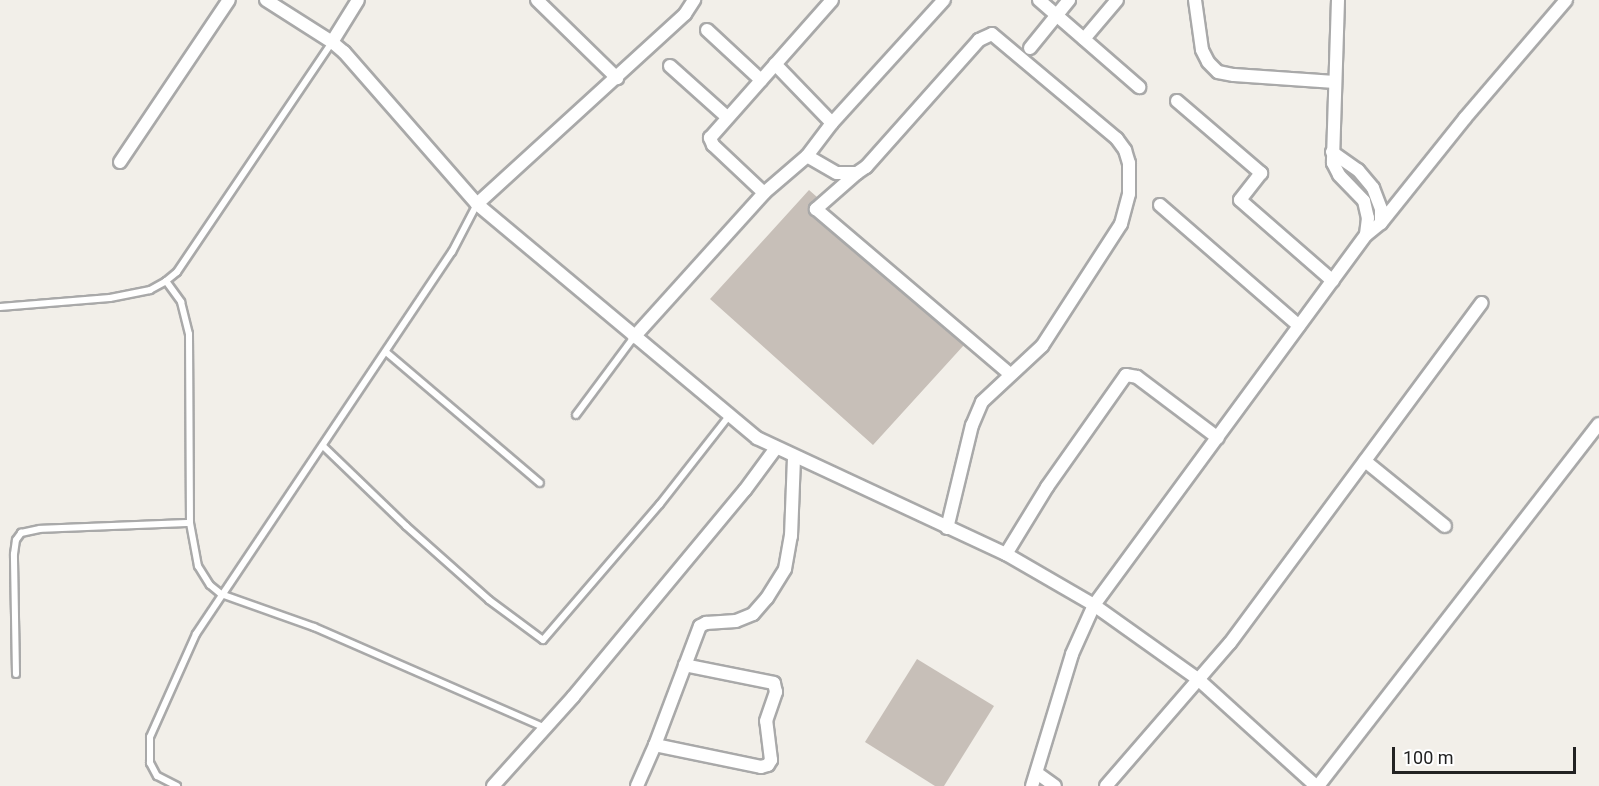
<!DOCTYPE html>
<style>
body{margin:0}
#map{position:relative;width:1599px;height:786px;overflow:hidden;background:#f2efe9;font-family:Roboto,sans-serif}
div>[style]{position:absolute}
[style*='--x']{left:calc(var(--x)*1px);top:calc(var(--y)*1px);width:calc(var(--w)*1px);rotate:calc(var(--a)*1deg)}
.building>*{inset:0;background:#c7bfb8}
.roads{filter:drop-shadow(2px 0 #a9a9a9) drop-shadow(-2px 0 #a9a9a9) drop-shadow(0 2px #a9a9a9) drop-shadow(0 -2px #a9a9a9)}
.service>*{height:6px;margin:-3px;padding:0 3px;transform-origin:3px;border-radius:3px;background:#fff}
.minor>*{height:12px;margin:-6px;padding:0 6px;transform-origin:6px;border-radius:6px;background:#fff}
span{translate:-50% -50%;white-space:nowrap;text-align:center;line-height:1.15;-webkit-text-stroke:4.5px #fff;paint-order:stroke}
.scale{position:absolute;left:1392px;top:747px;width:184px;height:27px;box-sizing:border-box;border:3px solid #222;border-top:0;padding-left:8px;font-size:18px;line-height:21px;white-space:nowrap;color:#222;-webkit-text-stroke:4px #fff;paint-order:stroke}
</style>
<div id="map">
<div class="building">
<i style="clip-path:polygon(809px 190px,817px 197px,808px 206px,811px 215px,964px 345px,873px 445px,710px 299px)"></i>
<i style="clip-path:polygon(917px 659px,994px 706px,944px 786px,935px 786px,865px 742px)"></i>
</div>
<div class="roads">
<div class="service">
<i style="--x:166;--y:281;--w:26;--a:54"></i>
<i style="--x:181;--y:302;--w:33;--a:76"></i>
<i style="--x:189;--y:334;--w:189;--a:89.7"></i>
<i style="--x:190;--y:523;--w:44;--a:79.5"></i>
<i style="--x:198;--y:566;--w:22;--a:58"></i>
<i style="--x:210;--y:585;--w:14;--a:39"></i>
<i style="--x:221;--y:594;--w:99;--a:19.5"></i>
<i style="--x:314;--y:627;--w:252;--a:23.6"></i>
<i style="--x:0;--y:307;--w:110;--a:-4.7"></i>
<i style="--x:110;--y:298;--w:41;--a:-11.3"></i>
<i style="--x:150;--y:290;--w:18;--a:-29"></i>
<i style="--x:166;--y:281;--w:14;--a:-39"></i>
<i style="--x:177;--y:272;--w:277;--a:-56"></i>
<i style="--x:386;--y:352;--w:202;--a:40.4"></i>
<i style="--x:576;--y:415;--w:97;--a:-53.4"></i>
<i style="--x:323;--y:446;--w:115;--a:43.9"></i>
<i style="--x:406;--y:526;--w:111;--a:41.7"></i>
<i style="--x:489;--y:600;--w:67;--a:36.5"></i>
<i style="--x:543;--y:640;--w:179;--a:-49.3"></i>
<i style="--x:660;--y:504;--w:112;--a:-51.9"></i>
<i style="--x:16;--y:674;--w:120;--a:-91"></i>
<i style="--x:14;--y:554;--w:14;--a:-82"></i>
<i style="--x:16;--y:540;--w:9;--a:-54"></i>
<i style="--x:21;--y:533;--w:19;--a:-12"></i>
<i style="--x:40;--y:529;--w:150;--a:-2.3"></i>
<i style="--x:177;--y:786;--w:22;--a:-153"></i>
<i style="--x:157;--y:776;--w:15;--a:-118"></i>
<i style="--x:150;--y:763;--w:26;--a:-90"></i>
<i style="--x:150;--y:737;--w:113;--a:-65.9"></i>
<i style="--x:196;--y:634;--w:460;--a:-56.2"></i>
<i style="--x:452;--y:252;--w:54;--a:-62.5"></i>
</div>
<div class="minor">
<i style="--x:266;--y:0;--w:78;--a:32.5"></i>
<i style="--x:332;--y:42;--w:16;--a:40"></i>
<i style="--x:344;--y:52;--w:202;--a:48.8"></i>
<i style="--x:477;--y:204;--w:365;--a:39.9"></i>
<i style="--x:757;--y:438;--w:275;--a:25"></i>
<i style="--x:1006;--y:554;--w:102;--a:30.1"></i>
<i style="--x:1094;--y:605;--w:129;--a:35.5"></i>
<i style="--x:1199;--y:680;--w:158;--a:42.2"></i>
<i style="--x:537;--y:0;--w:112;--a:44.3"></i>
<i style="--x:1039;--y:0;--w:133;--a:41"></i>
<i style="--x:1195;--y:0;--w:50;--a:82"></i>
<i style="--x:1202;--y:50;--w:13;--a:63"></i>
<i style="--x:1208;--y:62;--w:14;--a:45"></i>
<i style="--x:1218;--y:72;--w:16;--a:11"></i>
<i style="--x:1234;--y:75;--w:101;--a:4"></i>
<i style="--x:1338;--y:0;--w:163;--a:91.8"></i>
<i style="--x:1333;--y:163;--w:13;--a:63"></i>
<i style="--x:1339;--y:175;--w:36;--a:46"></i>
<i style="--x:1364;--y:201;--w:17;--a:77"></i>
<i style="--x:1368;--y:218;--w:17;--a:97"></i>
<i style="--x:707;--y:30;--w:74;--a:42.8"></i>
<i style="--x:1084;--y:39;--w:51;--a:-49.8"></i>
<i style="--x:332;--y:42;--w:49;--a:-58.2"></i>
<i style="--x:1030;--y:48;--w:62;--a:-50.9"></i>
<i style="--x:775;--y:64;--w:82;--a:46"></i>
<i style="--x:670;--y:66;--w:76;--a:41.8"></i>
<i style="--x:1177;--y:101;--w:111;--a:40.6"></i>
<i style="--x:1261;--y:173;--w:34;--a:128"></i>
<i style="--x:1240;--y:200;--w:123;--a:41.1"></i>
<i style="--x:1332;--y:152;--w:32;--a:35"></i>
<i style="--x:1358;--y:170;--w:23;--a:50"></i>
<i style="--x:1373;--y:188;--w:22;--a:69"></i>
<i style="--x:1381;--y:209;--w:14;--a:90"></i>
<i style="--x:807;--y:156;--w:34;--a:30"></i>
<i style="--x:837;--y:173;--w:20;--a:0"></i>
<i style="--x:857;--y:173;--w:11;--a:-34"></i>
<i style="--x:866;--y:167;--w:170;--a:-48.3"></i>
<i style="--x:979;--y:40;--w:14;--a:-25"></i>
<i style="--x:992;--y:34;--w:163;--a:40"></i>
<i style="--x:1117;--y:139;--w:14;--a:54"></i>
<i style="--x:1125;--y:150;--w:14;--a:73"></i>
<i style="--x:1129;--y:163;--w:31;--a:90"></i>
<i style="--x:1129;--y:194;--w:31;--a:105"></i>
<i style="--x:1121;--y:224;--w:145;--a:122.9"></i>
<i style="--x:1042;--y:346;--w:82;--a:137"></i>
<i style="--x:982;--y:402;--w:25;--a:113"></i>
<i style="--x:972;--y:425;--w:106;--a:103.6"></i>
<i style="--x:120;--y:162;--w:195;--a:-56.1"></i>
<i style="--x:857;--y:173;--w:55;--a:138.7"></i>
<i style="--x:816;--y:209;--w:255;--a:40.4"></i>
<i style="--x:764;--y:193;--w:70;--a:-136.7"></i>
<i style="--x:713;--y:145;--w:8;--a:-113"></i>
<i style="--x:710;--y:138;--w:184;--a:-48.5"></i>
<i style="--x:477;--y:204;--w:282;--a:-42.4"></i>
<i style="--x:685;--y:14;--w:17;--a:-57"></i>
<i style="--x:1160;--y:205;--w:184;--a:41"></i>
<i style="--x:634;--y:337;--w:194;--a:-47.9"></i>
<i style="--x:764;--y:193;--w:57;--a:-40.7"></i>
<i style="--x:807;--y:156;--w:41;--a:-52.9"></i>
<i style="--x:832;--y:123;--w:166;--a:-47.7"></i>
<i style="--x:1365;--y:461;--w:103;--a:39.1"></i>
<i style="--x:1006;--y:554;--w:79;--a:-58.5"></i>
<i style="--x:1047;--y:487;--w:137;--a:-54.8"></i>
<i style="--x:1126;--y:375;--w:11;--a:10"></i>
<i style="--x:1137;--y:377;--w:101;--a:37"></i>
<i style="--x:655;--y:745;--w:108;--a:11.7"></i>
<i style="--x:761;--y:767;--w:7;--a:-16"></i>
<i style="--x:768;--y:765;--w:6;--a:-59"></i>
<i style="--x:771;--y:760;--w:39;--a:-97"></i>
<i style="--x:766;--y:721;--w:31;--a:-71"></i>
<i style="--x:776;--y:692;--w:9;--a:-103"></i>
<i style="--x:774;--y:683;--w:91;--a:-168.6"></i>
<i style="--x:1037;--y:773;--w:22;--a:36"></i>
<i style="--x:493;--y:786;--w:120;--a:-48"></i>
<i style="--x:573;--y:697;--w:269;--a:-50.3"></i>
<i style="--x:745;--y:490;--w:52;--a:-53.6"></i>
<i style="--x:637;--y:786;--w:45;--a:-66.3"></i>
<i style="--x:655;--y:745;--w:127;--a:-69.3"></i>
<i style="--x:700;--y:626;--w:7;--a:-27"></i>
<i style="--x:706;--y:623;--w:30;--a:-4"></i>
<i style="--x:736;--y:621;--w:18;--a:-22"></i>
<i style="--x:753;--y:614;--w:21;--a:-49"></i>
<i style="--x:767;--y:598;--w:34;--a:-58"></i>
<i style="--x:785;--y:569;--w:34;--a:-80"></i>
<i style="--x:791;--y:536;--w:79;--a:-87.8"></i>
<i style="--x:1032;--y:786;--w:138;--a:-73.1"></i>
<i style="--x:1072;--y:654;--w:54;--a:-65.8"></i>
<i style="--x:1094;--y:605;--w:459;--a:-53.7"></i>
<i style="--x:1366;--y:235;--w:19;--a:-39"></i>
<i style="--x:1381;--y:223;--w:134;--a:-51.3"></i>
<i style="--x:1465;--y:118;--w:155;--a:-49.4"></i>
<i style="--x:1106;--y:786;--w:189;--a:-49.1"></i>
<i style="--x:1230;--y:643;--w:423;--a:-53.5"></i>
<i style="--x:1318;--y:786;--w:458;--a:-52.2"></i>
</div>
</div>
<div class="scale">100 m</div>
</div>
